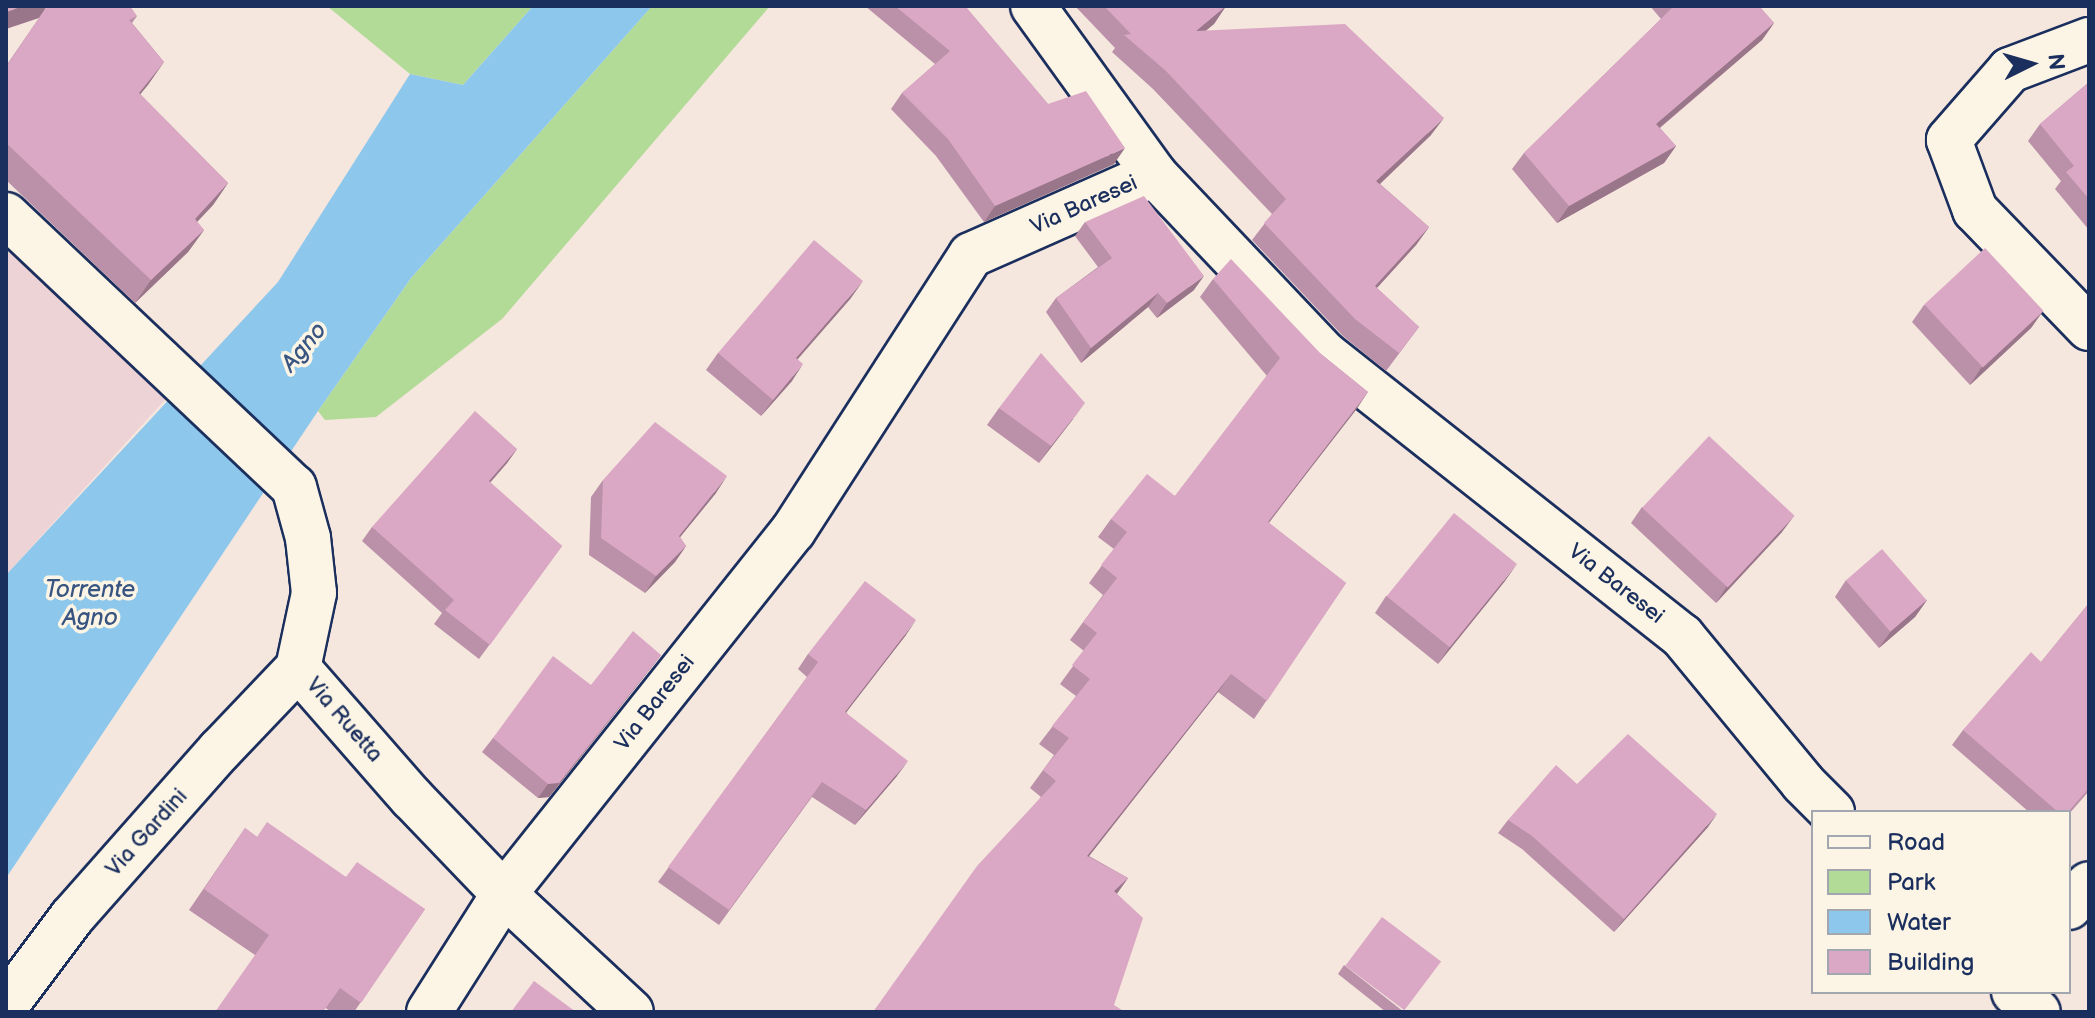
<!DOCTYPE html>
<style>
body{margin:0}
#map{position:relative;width:2095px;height:1018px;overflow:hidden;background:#f5e6de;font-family:"Balsamiq Sans",sans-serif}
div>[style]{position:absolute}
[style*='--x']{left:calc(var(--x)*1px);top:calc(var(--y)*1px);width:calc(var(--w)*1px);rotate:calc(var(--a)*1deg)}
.built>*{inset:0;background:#edd3d6}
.green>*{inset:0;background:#b2db98}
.water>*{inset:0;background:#8dc7ec}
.roads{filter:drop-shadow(2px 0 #1b2f5e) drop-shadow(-2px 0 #1b2f5e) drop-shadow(0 2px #1b2f5e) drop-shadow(0 -2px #1b2f5e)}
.minor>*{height:44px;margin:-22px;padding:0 22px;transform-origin:22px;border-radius:22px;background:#fcf5e5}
.wall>*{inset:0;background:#bb90a9}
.shaded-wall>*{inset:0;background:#997689;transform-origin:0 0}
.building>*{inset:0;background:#daa8c4;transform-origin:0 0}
span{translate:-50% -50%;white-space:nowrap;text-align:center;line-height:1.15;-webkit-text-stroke:7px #fcf5e5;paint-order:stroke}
.street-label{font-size:22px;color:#1b2f5e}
.water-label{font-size:24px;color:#385582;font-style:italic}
.frame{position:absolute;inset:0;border:8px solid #1b2f5e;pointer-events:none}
.legend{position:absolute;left:1811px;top:810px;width:260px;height:184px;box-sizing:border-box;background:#fcf5e5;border:2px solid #a2a6af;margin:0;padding:10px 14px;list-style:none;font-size:24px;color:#1b2f5e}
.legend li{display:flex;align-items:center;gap:16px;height:40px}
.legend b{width:40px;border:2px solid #a2a6af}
.north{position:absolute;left:1991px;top:24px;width:80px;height:80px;-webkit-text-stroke:6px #fcf5e5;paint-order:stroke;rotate:85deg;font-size:22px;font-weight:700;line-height:32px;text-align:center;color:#1b2f5e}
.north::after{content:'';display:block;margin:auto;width:28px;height:36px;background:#1b2f5e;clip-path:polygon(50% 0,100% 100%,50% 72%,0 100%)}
</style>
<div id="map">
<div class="built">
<i style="clip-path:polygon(6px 227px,181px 382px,6px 575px)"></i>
</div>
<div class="green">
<i style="clip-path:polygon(327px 6px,533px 6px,463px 85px,410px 74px)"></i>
<i style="clip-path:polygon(652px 6px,770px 6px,502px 319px,376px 417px,325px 420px,318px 411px,411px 278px)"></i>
</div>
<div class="water">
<i style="clip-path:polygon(533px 6px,652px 6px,411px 278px,318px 411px,6px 878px,6px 575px,278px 282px,410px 74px,463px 85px)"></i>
</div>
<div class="roads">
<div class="minor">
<i style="--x:1033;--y:6;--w:207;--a:54.2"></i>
<i style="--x:2089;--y:40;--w:85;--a:159.2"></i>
<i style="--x:2010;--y:70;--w:93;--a:131.1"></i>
<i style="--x:1949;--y:140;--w:75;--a:69.6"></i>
<i style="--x:1975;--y:210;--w:164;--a:46"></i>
<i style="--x:6;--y:215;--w:396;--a:43.4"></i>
<i style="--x:294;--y:487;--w:53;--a:74.6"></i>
<i style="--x:308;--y:538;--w:55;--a:83.8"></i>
<i style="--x:314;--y:593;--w:77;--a:102"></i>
<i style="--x:298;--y:668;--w:173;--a:48.8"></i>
<i style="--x:412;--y:798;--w:133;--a:46.2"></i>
<i style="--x:504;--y:894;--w:173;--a:42.9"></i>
<i style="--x:2069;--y:907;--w:30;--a:-49"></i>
<i style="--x:2014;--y:992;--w:31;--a:40"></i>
<i style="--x:6;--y:1005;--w:110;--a:-53.1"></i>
<i style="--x:72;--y:917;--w:223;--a:-48.5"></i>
<i style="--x:220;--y:750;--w:113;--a:-46.4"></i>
<i style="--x:429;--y:1012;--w:140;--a:-57.6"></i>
<i style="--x:504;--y:894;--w:464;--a:-51.5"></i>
<i style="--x:793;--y:531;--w:328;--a:-57.2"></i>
<i style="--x:971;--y:255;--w:200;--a:-23.9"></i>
<i style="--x:1154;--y:174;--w:250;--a:46.5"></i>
<i style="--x:1326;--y:355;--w:454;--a:38.3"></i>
<i style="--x:1682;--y:636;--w:190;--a:50.5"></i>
<i style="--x:1803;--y:783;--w:41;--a:45"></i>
</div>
</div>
<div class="wall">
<i style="clip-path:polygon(6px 6px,137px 16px,132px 23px,164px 62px,140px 94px,228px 183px,213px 205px,197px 222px,204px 230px,188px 252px,135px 303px,6px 180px,6px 66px,39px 18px)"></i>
<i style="clip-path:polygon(865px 6px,965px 6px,1048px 104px,1114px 164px,984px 222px,936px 156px,891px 109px,902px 93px,935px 64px)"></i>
<i style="clip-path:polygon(1075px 6px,1226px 6px,1214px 24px,1205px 31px,1431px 135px,1380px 184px,1429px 227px,1416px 245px,1377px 288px,1419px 327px,1386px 371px,1343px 336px,1252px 240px,1272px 214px,1153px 89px,1112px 52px,1115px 48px)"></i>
<i style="clip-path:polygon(1650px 6px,1759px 6px,1774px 23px,1762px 40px,1660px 128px,1676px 146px,1664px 163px,1557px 223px,1512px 169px,1524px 153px,1661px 19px)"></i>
<i style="clip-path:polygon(2089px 82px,2089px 230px,2055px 189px,2061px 181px,2028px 141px,2040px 124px)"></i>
<i style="clip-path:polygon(1085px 222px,1194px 290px,1157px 318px,1148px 307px,1081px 363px,1046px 312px,1056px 298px,1098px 267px,1075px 236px)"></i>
<i style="clip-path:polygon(1213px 279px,1321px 354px,1368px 392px,1269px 523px,1346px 583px,1254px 719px,1218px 692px,1089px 856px,1128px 878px,1117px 894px,1114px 1005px,873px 1012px,1041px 797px,1030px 788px,1054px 755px,1039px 744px,1076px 696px,1060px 684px,1084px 651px,1070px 640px,1103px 595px,1089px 583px,1114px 549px,1098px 537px,1111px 519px,1175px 496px,1267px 376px,1200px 297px)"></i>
<i style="clip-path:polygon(851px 298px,797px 359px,792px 381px,761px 416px,706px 370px,718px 353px)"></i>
<i style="clip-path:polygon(1924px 305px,2043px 311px,2031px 328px,1970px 385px,1912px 322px)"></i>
<i style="clip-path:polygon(999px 408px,1073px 419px,1039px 463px,987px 425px)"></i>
<i style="clip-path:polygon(517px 449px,507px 463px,490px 483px,562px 546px,479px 659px,434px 624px,442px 613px,362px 541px,372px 527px)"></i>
<i style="clip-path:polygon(603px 480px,716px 493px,680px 537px,686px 546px,675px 562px,645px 593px,589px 555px,591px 497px)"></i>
<i style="clip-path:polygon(1642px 507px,1782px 532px,1716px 603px,1631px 523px)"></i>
<i style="clip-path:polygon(1846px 580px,1927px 600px,1915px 617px,1879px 648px,1835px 597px)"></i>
<i style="clip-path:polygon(1505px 581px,1438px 664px,1375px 613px,1386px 596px)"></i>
<i style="clip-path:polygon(2089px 603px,2089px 791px,2069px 814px,2069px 812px,2029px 812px,1952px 745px,1963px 730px,2041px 662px)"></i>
<i style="clip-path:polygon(906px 635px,846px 712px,897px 776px,855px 825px,812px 797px,719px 925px,658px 882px,807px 677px,798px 669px,808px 654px)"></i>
<i style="clip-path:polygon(661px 655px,549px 797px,538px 798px,482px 752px,493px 738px,591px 685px)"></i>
<i style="clip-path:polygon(1577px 784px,1708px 827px,1614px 932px,1522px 849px,1498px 833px,1508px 820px)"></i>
<i style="clip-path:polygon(245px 828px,257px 837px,346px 877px,425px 909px,354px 1012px,331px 1012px,255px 955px,189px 910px)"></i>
<i style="clip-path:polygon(1344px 965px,1404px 1012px,1386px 1012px,1338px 974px)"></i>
</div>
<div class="shaded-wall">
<i style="clip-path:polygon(23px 6px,47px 6px,39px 18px,6px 29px,6px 12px)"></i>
<i style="clip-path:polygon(1226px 6px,1214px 24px,1184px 49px,1196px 31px)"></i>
<i style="clip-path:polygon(1774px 23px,1762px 40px,1645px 140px,1656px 124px)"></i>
<i style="clip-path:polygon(164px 62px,148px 85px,123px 115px,139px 93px)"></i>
<i style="clip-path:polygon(1444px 118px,1431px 135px,1364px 199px,1376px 181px)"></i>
<i style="clip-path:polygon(1676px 146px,1664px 163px,1557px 223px,1569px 206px)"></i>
<i style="clip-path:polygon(1125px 148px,1114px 164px,984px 222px,995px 206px)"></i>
<i style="clip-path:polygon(228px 183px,213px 205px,179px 241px,195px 219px)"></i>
<i style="clip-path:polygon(1429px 227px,1416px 245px,1363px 303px,1375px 286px)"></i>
<i style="clip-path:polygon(204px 230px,188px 252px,135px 303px,151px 280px)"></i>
<i style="clip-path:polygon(1204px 276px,1194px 290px,1157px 318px,1167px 303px)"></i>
<i style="clip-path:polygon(863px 281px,851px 298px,784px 375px,796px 358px)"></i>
<i style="clip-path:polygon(1158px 293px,1148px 307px,1081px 363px,1091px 348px)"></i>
<i style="clip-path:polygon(2043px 311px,2031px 328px,1970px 385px,1981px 368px)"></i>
<i style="clip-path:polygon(803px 364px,792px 381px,761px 416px,773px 400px)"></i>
<i style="clip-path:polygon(1368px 392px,1356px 410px,1255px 540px,1268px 522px)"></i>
<i style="clip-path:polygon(1085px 403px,1073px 419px,1039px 463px,1051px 446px)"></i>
<i style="clip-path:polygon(517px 449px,507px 463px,478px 496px,489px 481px)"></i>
<i style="clip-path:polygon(727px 476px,716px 493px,668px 552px,679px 536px)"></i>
<i style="clip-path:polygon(1794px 516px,1782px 532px,1716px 603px,1727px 586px)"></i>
<i style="clip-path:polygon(686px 546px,675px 562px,645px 593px,656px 576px)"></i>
<i style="clip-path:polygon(1517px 564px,1505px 581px,1438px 664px,1449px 648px)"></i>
<i style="clip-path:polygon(1927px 600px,1915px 617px,1879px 648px,1891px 631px)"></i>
<i style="clip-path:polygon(916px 620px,906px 635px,835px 727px,845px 712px)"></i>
<i style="clip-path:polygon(661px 655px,549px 797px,538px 798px,548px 784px)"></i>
<i style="clip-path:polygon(1231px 674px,1218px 692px,1075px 874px,1087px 856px)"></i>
<i style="clip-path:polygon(908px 761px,897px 776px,855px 825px,866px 810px)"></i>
<i style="left:2089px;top:788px;width:3px;height:32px;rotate:90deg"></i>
<i style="clip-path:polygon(1717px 814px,1708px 827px,1614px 932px,1624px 919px)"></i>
<i style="clip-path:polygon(1128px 878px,1115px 896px,1114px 891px)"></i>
</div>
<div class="building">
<i style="clip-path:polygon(6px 6px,23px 6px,6px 12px)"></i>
<i style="clip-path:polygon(47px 6px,130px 6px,137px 16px,129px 20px,164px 62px,139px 93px,228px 183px,195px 219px,204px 230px,151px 280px,6px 143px,6px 67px)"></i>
<i style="clip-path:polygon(895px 6px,965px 6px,1048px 104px,1086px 91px,1125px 148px,995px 206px,948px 139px,902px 93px,950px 51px)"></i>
<i style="clip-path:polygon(1104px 6px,1226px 6px,1196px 31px,1345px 24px,1444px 118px,1376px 181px,1429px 227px,1375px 286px,1419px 327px,1399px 353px,1355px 319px,1264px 223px,1286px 199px,1166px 71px,1124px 35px,1131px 34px)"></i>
<i style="clip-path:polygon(1674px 6px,1759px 6px,1774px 23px,1656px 124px,1676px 146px,1569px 206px,1524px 153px)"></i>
<i style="clip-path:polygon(2089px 82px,2089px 199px,2066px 172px,2074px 166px,2040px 124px)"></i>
<i style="clip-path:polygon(1144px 196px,1204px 276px,1167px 303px,1158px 293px,1091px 348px,1056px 298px,1112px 258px,1085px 222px)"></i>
<i style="clip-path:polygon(814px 240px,863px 281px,796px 358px,803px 364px,773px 400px,718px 353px)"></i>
<i style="left:1985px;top:248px;width:86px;height:83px;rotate:47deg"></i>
<i style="clip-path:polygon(1231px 259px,1321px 354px,1368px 392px,1268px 522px,1346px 583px,1267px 701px,1231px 674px,1087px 856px,1128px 878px,1114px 891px,1143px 918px,1114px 1005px,1125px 1012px,873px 1012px,977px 866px,1056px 781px,1043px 770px,1069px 738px,1052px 726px,1090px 679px,1072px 665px,1097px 633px,1083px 622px,1117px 578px,1101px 565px,1127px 532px,1111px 519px,1147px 474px,1175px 496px,1280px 358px,1213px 279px)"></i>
<i style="clip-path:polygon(1041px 353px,1085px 403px,1051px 446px,999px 408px)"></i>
<i style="clip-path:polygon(475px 411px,517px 449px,489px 481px,562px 546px,490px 645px,445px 610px,454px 600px,372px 527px)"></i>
<i style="clip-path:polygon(655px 422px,727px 476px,679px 536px,686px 546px,656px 576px,601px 538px,603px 480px)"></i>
<i style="left:1709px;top:436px;width:117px;height:98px;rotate:43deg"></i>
<i style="left:1454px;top:513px;width:81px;height:107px;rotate:39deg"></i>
<i style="left:1882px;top:549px;width:68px;height:48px;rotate:49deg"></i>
<i style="clip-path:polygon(865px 581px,916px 620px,845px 712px,908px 761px,866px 810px,822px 782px,729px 910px,668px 867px,818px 662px,808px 654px)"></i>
<i style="clip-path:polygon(2089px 603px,2089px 788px,2068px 812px,2058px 812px,1963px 730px,2031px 652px,2041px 662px)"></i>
<i style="clip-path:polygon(633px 631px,661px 655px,559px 783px,548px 784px,493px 738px,553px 656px,591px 685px)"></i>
<i style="clip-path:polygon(1628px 734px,1717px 814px,1624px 919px,1532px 836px,1508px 820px,1556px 765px,1577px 784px)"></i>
<i style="clip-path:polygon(267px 822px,346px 877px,357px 862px,425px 909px,361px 1003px,340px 988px,323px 1012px,215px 1012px,269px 935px,204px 889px,245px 828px,257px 837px)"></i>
<i style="left:1382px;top:917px;width:74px;height:61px;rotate:37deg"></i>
<i style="clip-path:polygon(534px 981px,576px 1012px,511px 1012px)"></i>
</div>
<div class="street-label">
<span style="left:1084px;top:205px;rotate:-24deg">Via Baresei</span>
<span style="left:1616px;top:584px;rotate:38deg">Via Baresei</span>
<span style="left:655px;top:703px;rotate:-52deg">Via Baresei</span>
<span style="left:344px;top:720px;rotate:49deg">Via Ruetta</span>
<span style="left:147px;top:833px;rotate:-48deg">Via Gardini</span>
</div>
<div class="water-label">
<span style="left:304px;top:347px;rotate:-50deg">Agno</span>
<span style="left:90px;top:604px">Torrente<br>Agno</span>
</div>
<div class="frame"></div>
<ul class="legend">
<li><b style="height:10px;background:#fcf5e5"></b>Road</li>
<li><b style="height:22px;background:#b2db98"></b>Park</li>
<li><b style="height:22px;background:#8dc7ec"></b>Water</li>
<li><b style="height:22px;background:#daa8c4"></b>Building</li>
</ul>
<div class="north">N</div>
</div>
